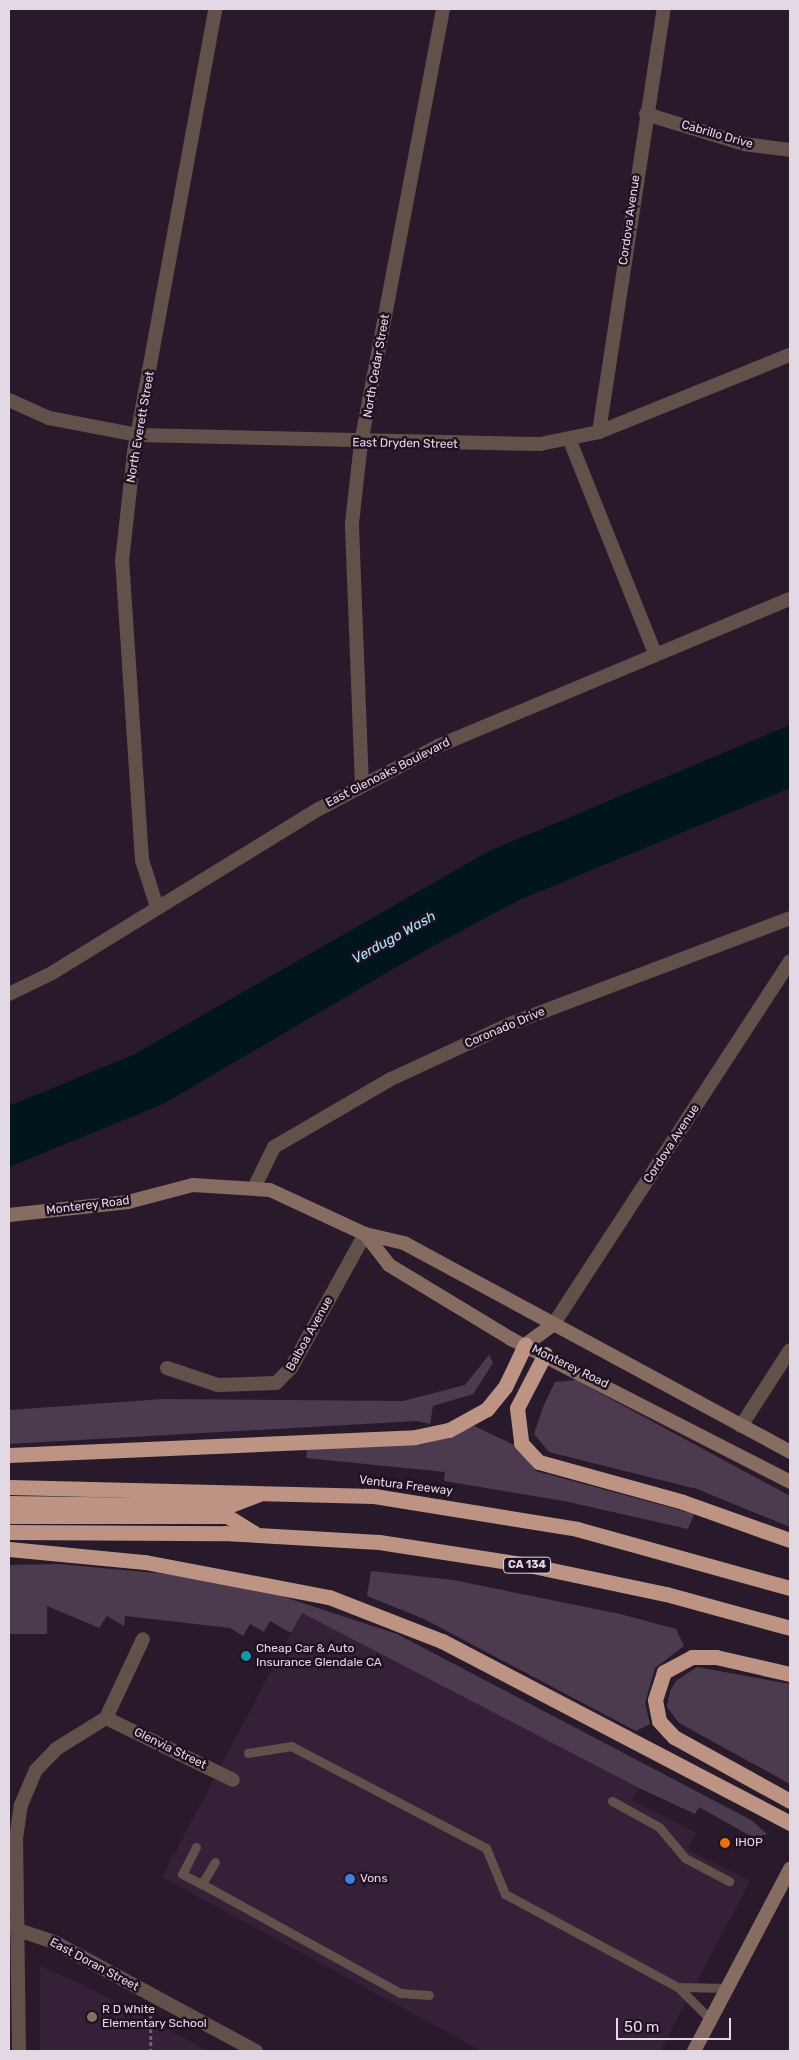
<!DOCTYPE html>
<style>
body{margin:0}
#map{position:relative;width:799px;height:2060px;overflow:hidden;background:#291a2b;font-family:Rubik,sans-serif}
div>[style]{position:absolute}
[style*='--x']{left:calc(var(--x)*1px);top:calc(var(--y)*1px);width:calc(var(--w)*1px);rotate:calc(var(--a)*1deg)}
.built>*{inset:0;background:#342137}
.green>*{inset:0;background:#4c3a4e}
.water>*{inset:0;background:#00151c}
.path>*{height:2.5px;margin-top:-1.25px;transform-origin:0;background:repeating-linear-gradient(90deg,#706372 0 4px,transparent 0 6.5px)}
.service>*{height:9px;margin:-4.5px;padding:0 4.5px;transform-origin:4.5px;border-radius:4.5px;background:#62514a}
.minor>*{height:14px;margin:-7px;padding:0 7px;transform-origin:7px;border-radius:7px;background:#62514a}
.tertiary>*{height:14px;margin:-7px;padding:0 7px;transform-origin:7px;border-radius:7px;background:#62514a}
.secondary>*{height:14px;margin:-7px;padding:0 7px;transform-origin:7px;border-radius:7px;background:#876c62}
.motorway>*{height:15px;margin:-7.5px;padding:0 7.5px;transform-origin:7.5px;border-radius:7.5px;background:#bd9483}
.dots>*{width:14px;height:14px;translate:-50% -50%;box-sizing:border-box;border:2px solid #1f1121;border-radius:50%}
span{translate:-50% -50%;white-space:nowrap;text-align:center;line-height:1.15;-webkit-text-stroke:5px #1f1121;paint-order:stroke}
.shield-label span{padding:1px 4px;background:#1f1121;border:1px solid;border-radius:4px;-webkit-text-stroke-width:0}
.shield-label{font-size:11px;color:#e3d9e4;font-weight:700}
.street-label{font-size:12px;color:#e3d9e4}
.poi-label{font-size:12px;color:#e3d9e4}
.left{translate:0 -50%;text-align:left}
.water-label{font-size:14px;color:#abe9fd;font-style:italic}
.frame{position:absolute;inset:0;border:10px solid #e3d9e4;pointer-events:none}
.scale{position:absolute;left:616px;top:2018px;width:115px;height:22px;box-sizing:border-box;border:2px solid #e3d9e4;border-top:0;padding-left:6px;font-size:15px;line-height:18px;white-space:nowrap;color:#e3d9e4;-webkit-text-stroke:4px #1f1121;paint-order:stroke}
</style>
<div id="map">
<div class="built">
<i style="clip-path:polygon(302px 1613px,639px 1788px,632px 1801px,697px 1833px,688px 1850px,750px 1881px,660px 2051px,482px 2051px,162px 1877px)"></i>
<i style="clip-path:polygon(40px 1966px,80px 1983px,208px 2051px,40px 2051px)"></i>
</div>
<div class="green">
<i style="clip-path:polygon(489px 1355px,493px 1363px,473px 1394px,433px 1406px,430px 1424px,417px 1421px,9px 1444px,9px 1410px,163px 1399px,403px 1401px,465px 1385px)"></i>
<i style="clip-path:polygon(576px 1380px,790px 1496px,790px 1527px,697px 1489px,549px 1452px,534px 1434px,543px 1407px,555px 1382px)"></i>
<i style="clip-path:polygon(474px 1426px,514px 1445px,536px 1471px,694px 1514px,688px 1529px,564px 1501px,444px 1481px,445px 1472px,306px 1458px,307px 1448px,442px 1439px)"></i>
<i style="clip-path:polygon(58px 1564px,178px 1575px,260px 1589px,397px 1634px,751px 1820px,767px 1834px,754px 1838px,699px 1807px,695px 1814px,639px 1788px,302px 1613px,291px 1633px,270px 1621px,264px 1632px,250px 1624px,243px 1636px,230px 1628px,125px 1616px,124px 1626px,107px 1616px,99px 1628px,47px 1606px,47px 1634px,9px 1634px,9px 1565px)"></i>
<i style="clip-path:polygon(371px 1571px,453px 1580px,620px 1614px,676px 1629px,684px 1646px,655px 1668px,645px 1703px,650px 1724px,636px 1731px,424px 1619px,367px 1596px)"></i>
<i style="clip-path:polygon(697px 1667px,790px 1684px,790px 1784px,679px 1723px,667px 1707px,670px 1691px,676px 1681px)"></i>
</div>
<div class="water">
<i style="clip-path:polygon(790px 725px,790px 788px,519px 900px,424px 951px,163px 1104px,9px 1167px,9px 1106px,135px 1054px,489px 851px)"></i>
</div>
<div class="path">
<i style="--x:151;--y:2016;--w:35;--a:90"></i>
</div>
<div class="service">
<i style="--x:248;--y:1753;--w:44;--a:-9.2"></i>
<i style="--x:291;--y:1746;--w:220;--a:27.6"></i>
<i style="--x:486;--y:1848;--w:50;--a:67.6"></i>
<i style="--x:505;--y:1894;--w:196;--a:28.3"></i>
<i style="--x:678;--y:1987;--w:47;--a:45"></i>
<i style="--x:612;--y:1801;--w:54;--a:29"></i>
<i style="--x:659;--y:1827;--w:40;--a:50"></i>
<i style="--x:685;--y:1858;--w:50;--a:27.6"></i>
<i style="--x:196;--y:1847;--w:30;--a:117"></i>
<i style="--x:182;--y:1874;--w:22;--a:27"></i>
<i style="--x:215;--y:1862;--w:26;--a:121"></i>
<i style="--x:202;--y:1884;--w:226;--a:28.8"></i>
<i style="--x:400;--y:1993;--w:29;--a:4"></i>
<i style="--x:678;--y:1987;--w:49;--a:1.2"></i>
</div>
<div class="minor">
<i style="--x:646;--y:114;--w:102;--a:17"></i>
<i style="--x:744;--y:144;--w:46;--a:7.4"></i>
<i style="--x:599;--y:432;--w:428;--a:-81.3"></i>
<i style="--x:570;--y:441;--w:228;--a:68.2"></i>
<i style="--x:362;--y:786;--w:263;--a:-92.2"></i>
<i style="--x:352;--y:523;--w:81;--a:-83.6"></i>
<i style="--x:361;--y:443;--w:442;--a:-79.3"></i>
<i style="--x:157;--y:907;--w:49;--a:-107.7"></i>
<i style="--x:142;--y:860;--w:300;--a:-93.8"></i>
<i style="--x:122;--y:561;--w:110;--a:-83.7"></i>
<i style="--x:134;--y:452;--w:450;--a:-79.6"></i>
<i style="--x:255;--y:1186;--w:43;--a:-64"></i>
<i style="--x:274;--y:1147;--w:135;--a:-30.2"></i>
<i style="--x:391;--y:1079;--w:131;--a:-24.8"></i>
<i style="--x:510;--y:1024;--w:299;--a:-20.7"></i>
<i style="--x:553;--y:1325;--w:434;--a:-56.9"></i>
<i style="--x:167;--y:1368;--w:54;--a:18.4"></i>
<i style="--x:218;--y:1385;--w:58;--a:-2"></i>
<i style="--x:276;--y:1383;--w:21;--a:-45"></i>
<i style="--x:291;--y:1368;--w:153;--a:-61.1"></i>
<i style="--x:741;--y:1426;--w:90;--a:-57.2"></i>
<i style="--x:106;--y:1718;--w:141;--a:26"></i>
<i style="--x:19;--y:2051;--w:212;--a:-90.8"></i>
<i style="--x:16;--y:1839;--w:34;--a:-82"></i>
<i style="--x:21;--y:1805;--w:38;--a:-67"></i>
<i style="--x:36;--y:1770;--w:29;--a:-46"></i>
<i style="--x:56;--y:1749;--w:59;--a:-31.8"></i>
<i style="--x:106;--y:1718;--w:87;--a:-64.9"></i>
</div>
<div class="tertiary">
<i style="--x:9;--y:400;--w:44;--a:24.2"></i>
<i style="--x:49;--y:418;--w:91;--a:10.8"></i>
<i style="--x:138;--y:435;--w:402;--a:1.3"></i>
<i style="--x:540;--y:444;--w:60;--a:-11.5"></i>
<i style="--x:599;--y:432;--w:206;--a:-22"></i>
<i style="--x:9;--y:994;--w:48;--a:-26"></i>
<i style="--x:52;--y:973;--w:313;--a:-31.6"></i>
<i style="--x:319;--y:809;--w:135;--a:-27.9"></i>
<i style="--x:438;--y:746;--w:381;--a:-22.7"></i>
<i style="--x:9;--y:1927;--w:47;--a:18.4"></i>
<i style="--x:54;--y:1942;--w:230;--a:28.4"></i>
</div>
<div class="secondary">
<i style="--x:9;--y:1215;--w:120;--a:-6.2"></i>
<i style="--x:128;--y:1202;--w:67;--a:-14.7"></i>
<i style="--x:193;--y:1185;--w:77;--a:3.7"></i>
<i style="--x:270;--y:1190;--w:105;--a:24.9"></i>
<i style="--x:365;--y:1234;--w:40;--a:13"></i>
<i style="--x:404;--y:1243;--w:439;--a:28.4"></i>
<i style="--x:365;--y:1234;--w:39;--a:52"></i>
<i style="--x:389;--y:1265;--w:143;--a:31.2"></i>
<i style="--x:511;--y:1339;--w:314;--a:27.1"></i>
<i style="--x:525;--y:1345;--w:34;--a:-36"></i>
<i style="--x:694;--y:2051;--w:206;--a:-62.2"></i>
</div>
<div class="motorway">
<i style="--x:545;--y:1354;--w:61;--a:117.4"></i>
<i style="--x:517;--y:1408;--w:35;--a:83"></i>
<i style="--x:521;--y:1443;--w:26;--a:47"></i>
<i style="--x:539;--y:1462;--w:149;--a:15.5"></i>
<i style="--x:683;--y:1502;--w:114;--a:19.6"></i>
<i style="--x:9;--y:1455;--w:406;--a:-2.5"></i>
<i style="--x:415;--y:1437;--w:35;--a:-12"></i>
<i style="--x:449;--y:1430;--w:43;--a:-28.9"></i>
<i style="--x:487;--y:1409;--w:28;--a:-51"></i>
<i style="--x:505;--y:1387;--w:47;--a:-64.5"></i>
<i style="--x:9;--y:1487;--w:365;--a:1.4"></i>
<i style="--x:374;--y:1496;--w:206;--a:9.2"></i>
<i style="--x:577;--y:1529;--w:221;--a:15.5"></i>
<i style="--x:9;--y:1503;--w:219;--a:0.8"></i>
<i style="--x:228;--y:1506;--w:33;--a:-21"></i>
<i style="--x:9;--y:1516;--w:218;--a:0"></i>
<i style="--x:227;--y:1516;--w:32;--a:32"></i>
<i style="--x:9;--y:1532;--w:215;--a:0.3"></i>
<i style="--x:224;--y:1533;--w:155;--a:3.3"></i>
<i style="--x:379;--y:1542;--w:151;--a:8.8"></i>
<i style="--x:528;--y:1565;--w:141;--a:11.9"></i>
<i style="--x:666;--y:1594;--w:129;--a:15.3"></i>
<i style="--x:9;--y:1549;--w:137;--a:5.5"></i>
<i style="--x:145;--y:1562;--w:187;--a:10.8"></i>
<i style="--x:329;--y:1597;--w:121;--a:21.3"></i>
<i style="--x:442;--y:1641;--w:393;--a:27.6"></i>
<i style="--x:790;--y:1674;--w:76;--a:-167.1"></i>
<i style="--x:716;--y:1657;--w:24;--a:180"></i>
<i style="--x:692;--y:1657;--w:32;--a:152"></i>
<i style="--x:664;--y:1672;--w:29;--a:108"></i>
<i style="--x:655;--y:1700;--w:21;--a:79"></i>
<i style="--x:659;--y:1721;--w:22;--a:47"></i>
<i style="--x:674;--y:1737;--w:132;--a:28.9"></i>
</div>
<div class="dots">
<i style="left:246px;top:1656px;background:#0f9aa8"></i>
<i style="left:725px;top:1843px;background:#e8710a"></i>
<i style="left:350px;top:1879px;background:#3f7fe0"></i>
<i style="left:92px;top:2017px;background:#8d6e63"></i>
</div>
<div class="shield-label">
<span style="left:527px;top:1565px">CA 134</span>
</div>
<div class="street-label">
<span style="left:717px;top:135px;rotate:16deg">Cabrillo Drive</span>
<span style="left:630px;top:220px;rotate:-82deg">Cordova Avenue</span>
<span style="left:377px;top:366px;rotate:-80deg">North Cedar Street</span>
<span style="left:141px;top:427px;rotate:-80deg">North Everett Street</span>
<span style="left:405px;top:444px;rotate:1deg">East Dryden Street</span>
<span style="left:388px;top:773px;rotate:-27deg">East Glenoaks Boulevard</span>
<span style="left:505px;top:1028px;rotate:-23deg">Coronado Drive</span>
<span style="left:672px;top:1144px;rotate:-57deg">Cordova Avenue</span>
<span style="left:88px;top:1206px;rotate:-7deg">Monterey Road</span>
<span style="left:310px;top:1334px;rotate:-61deg">Balboa Avenue</span>
<span style="left:570px;top:1367px;rotate:26deg">Monterey Road</span>
<span style="left:406px;top:1486px;rotate:7deg">Ventura Freeway</span>
<span style="left:170px;top:1749px;rotate:26deg">Glenvia Street</span>
<span style="left:94px;top:1965px;rotate:28deg">East Doran Street</span>
</div>
<div class="poi-label">
<span class="left" style="left:256px;top:1656px">Cheap Car &amp; Auto<br>Insurance Glendale CA</span>
<span class="left" style="left:735px;top:1843px">IHOP</span>
<span class="left" style="left:360px;top:1879px">Vons</span>
<span class="left" style="left:102px;top:2017px">R D White<br>Elementary School</span>
</div>
<div class="water-label">
<span style="left:394px;top:938px;rotate:-29deg">Verdugo Wash</span>
</div>
<div class="frame"></div>
<div class="scale">50 m</div>
</div>
